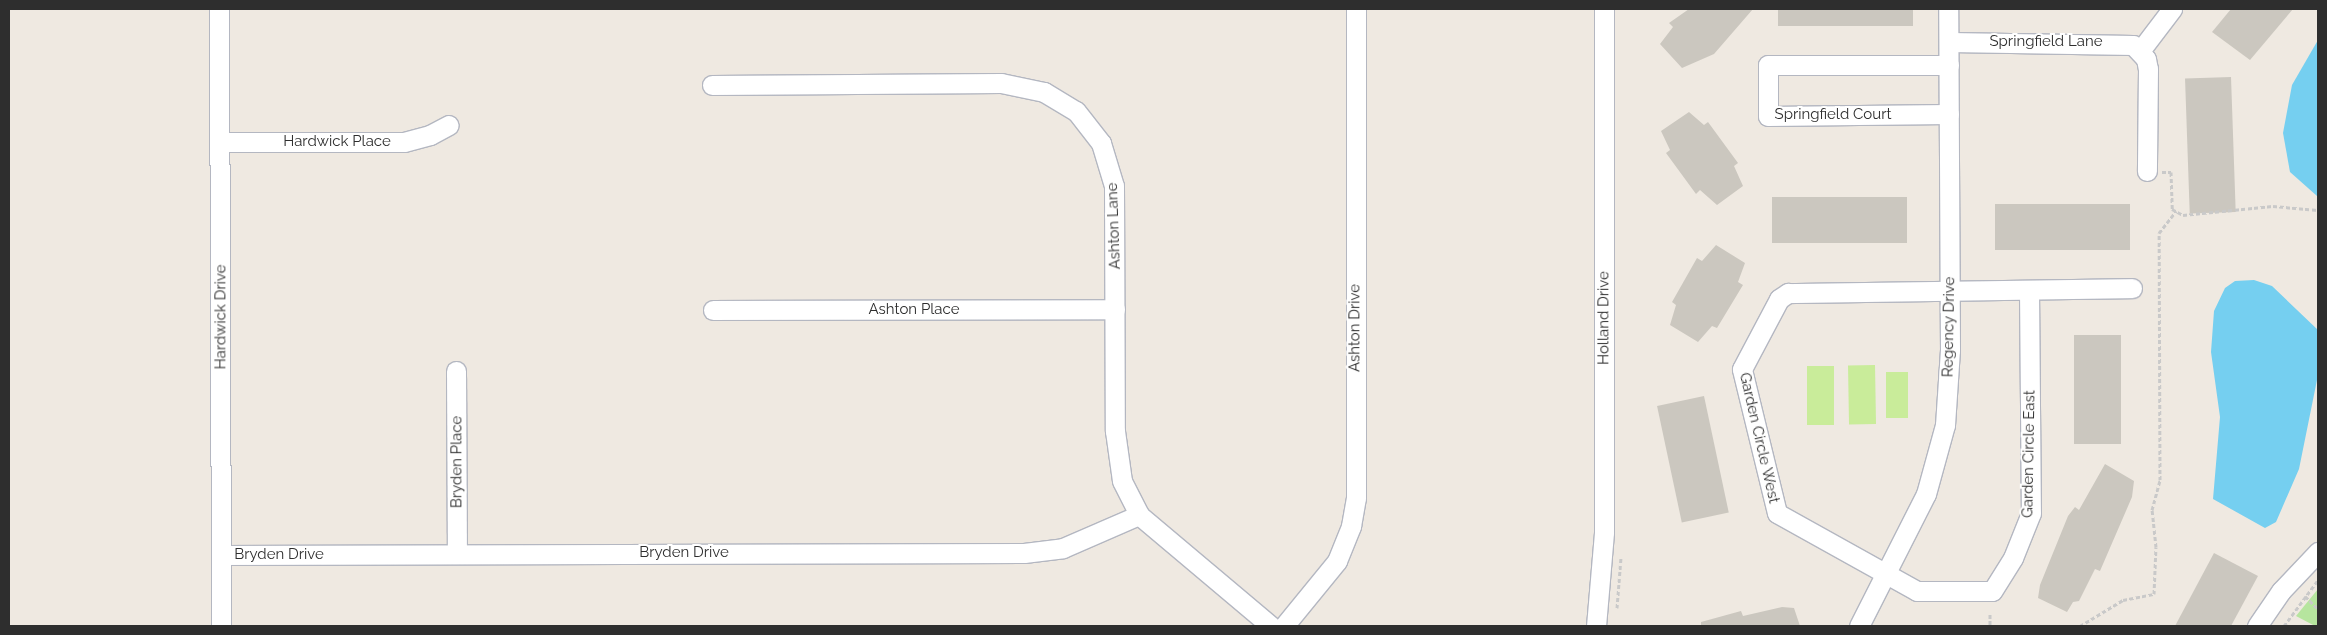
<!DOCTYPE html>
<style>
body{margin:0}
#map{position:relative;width:2327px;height:635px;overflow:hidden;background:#efe9e1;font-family:Raleway,sans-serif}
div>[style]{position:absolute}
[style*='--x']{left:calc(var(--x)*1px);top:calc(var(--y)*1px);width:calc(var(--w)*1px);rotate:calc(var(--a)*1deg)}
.green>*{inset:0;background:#b6e59e}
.pitch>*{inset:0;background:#c9ec9a;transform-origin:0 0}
.water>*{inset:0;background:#75cff0}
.building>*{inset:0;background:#cbc7bf;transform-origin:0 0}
.path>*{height:3px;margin-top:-1.5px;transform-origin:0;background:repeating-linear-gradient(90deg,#c9c9c9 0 4px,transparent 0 6.5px)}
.roads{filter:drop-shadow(1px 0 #b4b7c1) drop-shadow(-1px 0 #b4b7c1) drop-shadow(0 1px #b4b7c1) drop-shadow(0 -1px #b4b7c1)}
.minor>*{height:19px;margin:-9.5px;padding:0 9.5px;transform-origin:9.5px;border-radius:9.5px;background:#fff}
span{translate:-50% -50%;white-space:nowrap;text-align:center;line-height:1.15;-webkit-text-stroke:4px #fff;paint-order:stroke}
.street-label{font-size:15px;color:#2e2e2e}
.frame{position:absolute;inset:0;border:10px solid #2e2e2e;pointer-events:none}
</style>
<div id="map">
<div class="green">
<i style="clip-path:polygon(2318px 589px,2318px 626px,2315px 626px,2296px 616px)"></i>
</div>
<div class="pitch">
<i style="left:1875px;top:365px;width:59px;height:27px;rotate:89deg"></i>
<i style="left:1807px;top:366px;width:27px;height:59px"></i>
<i style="left:1886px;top:372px;width:22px;height:46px"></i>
</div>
<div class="water">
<i style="clip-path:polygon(2318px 40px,2318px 195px,2317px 196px,2290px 172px,2283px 133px,2292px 85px)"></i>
<i style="clip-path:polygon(2254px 280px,2272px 286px,2318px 330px,2318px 375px,2299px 469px,2276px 522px,2265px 528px,2213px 499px,2220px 417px,2211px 352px,2214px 311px,2225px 288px,2235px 281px)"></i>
</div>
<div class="building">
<i style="clip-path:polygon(1689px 9px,1753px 9px,1714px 54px,1682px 68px,1660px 44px,1673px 27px,1669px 23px)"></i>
<i style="left:1778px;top:9px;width:135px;height:17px"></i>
<i style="clip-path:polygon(2231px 9px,2293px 9px,2250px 60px,2212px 32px)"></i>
<i style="left:2231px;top:77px;width:135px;height:46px;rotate:88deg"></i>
<i style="clip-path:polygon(1689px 112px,1704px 125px,1708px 122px,1738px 163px,1734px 166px,1743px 186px,1717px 205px,1700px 190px,1696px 194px,1666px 153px,1670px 150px,1661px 131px)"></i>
<i style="left:1772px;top:197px;width:135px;height:46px"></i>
<i style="left:1995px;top:204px;width:135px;height:46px"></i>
<i style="clip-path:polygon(1716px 245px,1745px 263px,1738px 282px,1743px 285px,1717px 328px,1712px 326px,1698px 342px,1670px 325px,1676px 305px,1672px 302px,1697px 258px,1702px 261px)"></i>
<i style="left:2074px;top:335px;width:47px;height:109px"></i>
<i style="left:1704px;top:396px;width:119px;height:48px;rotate:78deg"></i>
<i style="clip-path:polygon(2105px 464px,2134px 481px,2132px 497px,2100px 571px,2095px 569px,2079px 601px,2073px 602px,2067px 612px,2038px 598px,2040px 585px,2068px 516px,2075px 507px,2079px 510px)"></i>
<i style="clip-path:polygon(2214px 553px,2258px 576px,2231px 626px,2175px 626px)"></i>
<i style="clip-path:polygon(1782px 607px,1794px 608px,1800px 626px,1701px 626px,1701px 622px,1741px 611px,1743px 616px)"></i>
</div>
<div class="path">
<i style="--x:2162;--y:172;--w:9;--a:0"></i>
<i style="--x:2171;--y:172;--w:37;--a:88"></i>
<i style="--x:2172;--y:209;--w:13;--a:29"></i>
<i style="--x:2183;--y:215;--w:90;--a:-5.7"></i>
<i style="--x:2273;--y:206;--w:45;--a:5.1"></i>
<i style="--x:2305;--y:596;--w:18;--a:45"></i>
<i style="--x:1617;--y:608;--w:51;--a:-85.5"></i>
<i style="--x:1990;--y:614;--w:12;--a:90"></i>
<i style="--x:2080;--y:626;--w:50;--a:-31.2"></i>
<i style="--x:2123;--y:600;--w:32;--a:-11"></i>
<i style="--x:2154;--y:594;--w:47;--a:-87.6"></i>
<i style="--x:2156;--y:547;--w:37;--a:-96"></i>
<i style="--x:2152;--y:510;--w:31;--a:-75"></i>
<i style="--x:2160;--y:480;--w:247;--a:-90.2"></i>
<i style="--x:2159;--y:233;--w:28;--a:-52"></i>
<i style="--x:2284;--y:626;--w:57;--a:-53.5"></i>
</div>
<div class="roads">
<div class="minor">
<i style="--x:219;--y:9;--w:617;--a:89.81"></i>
<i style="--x:1949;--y:42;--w:184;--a:0.9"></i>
<i style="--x:2133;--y:45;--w:19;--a:47"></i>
<i style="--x:2146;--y:59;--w:10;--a:79"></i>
<i style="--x:2148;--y:69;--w:102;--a:90.6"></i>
<i style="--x:2140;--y:51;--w:53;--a:-52.7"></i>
<i style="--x:1949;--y:65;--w:181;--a:180"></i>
<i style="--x:1768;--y:65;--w:51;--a:90"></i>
<i style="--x:1768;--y:116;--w:181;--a:-0.6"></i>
<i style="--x:712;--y:85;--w:289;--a:-0.4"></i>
<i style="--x:1001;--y:83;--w:44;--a:11.8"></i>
<i style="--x:1044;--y:92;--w:37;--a:31"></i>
<i style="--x:1076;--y:111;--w:41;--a:52"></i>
<i style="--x:1101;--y:143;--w:45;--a:73.2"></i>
<i style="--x:1114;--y:186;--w:245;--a:89.8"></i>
<i style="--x:1115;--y:431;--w:50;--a:82"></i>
<i style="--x:1122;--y:481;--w:38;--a:63"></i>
<i style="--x:1139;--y:515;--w:172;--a:40.1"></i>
<i style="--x:221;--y:142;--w:183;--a:0"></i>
<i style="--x:404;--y:142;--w:27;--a:-15"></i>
<i style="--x:430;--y:135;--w:21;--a:-28"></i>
<i style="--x:2029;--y:290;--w:223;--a:89.5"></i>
<i style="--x:2031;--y:513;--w:48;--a:111.8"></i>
<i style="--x:2013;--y:558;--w:39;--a:122"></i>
<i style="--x:1992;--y:591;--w:75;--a:180"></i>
<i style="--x:1917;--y:591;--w:160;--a:-150.9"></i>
<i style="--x:1777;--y:513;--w:148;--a:-103.7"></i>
<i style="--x:1742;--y:369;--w:79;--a:-62.1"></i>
<i style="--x:1779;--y:299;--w:11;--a:-34"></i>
<i style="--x:1788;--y:293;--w:344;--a:-0.8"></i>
<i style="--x:713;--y:310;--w:402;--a:-0.1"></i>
<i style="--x:456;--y:371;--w:182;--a:89.7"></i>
<i style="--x:221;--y:555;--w:803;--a:-0.14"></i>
<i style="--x:1024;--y:553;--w:39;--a:-7"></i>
<i style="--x:1063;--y:548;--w:83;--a:-23.5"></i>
<i style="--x:1284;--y:626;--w:84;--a:-50.8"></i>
<i style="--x:1337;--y:561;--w:38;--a:-68"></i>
<i style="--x:1351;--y:526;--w:28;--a:-80"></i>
<i style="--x:1356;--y:498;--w:489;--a:-90"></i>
<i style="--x:1596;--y:626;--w:94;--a:-85.1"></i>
<i style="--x:1604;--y:532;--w:523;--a:-90"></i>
<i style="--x:1859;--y:626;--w:148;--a:-63.1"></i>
<i style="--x:1926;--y:494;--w:72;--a:-74.6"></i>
<i style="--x:1945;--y:425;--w:75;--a:-86.2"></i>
<i style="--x:1950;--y:350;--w:341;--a:-90.3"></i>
<i style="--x:2257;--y:626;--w:42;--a:-55.6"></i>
<i style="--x:2281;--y:591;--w:54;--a:-46.5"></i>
</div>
</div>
<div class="street-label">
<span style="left:2046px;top:42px">Springfield Lane</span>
<span style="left:1833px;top:115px">Springfield Court</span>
<span style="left:337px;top:142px">Hardwick Place</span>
<span style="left:1114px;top:226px;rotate:-92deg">Ashton Lane</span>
<span style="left:914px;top:310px">Ashton Place</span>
<span style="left:221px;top:317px;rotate:-90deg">Hardwick Drive</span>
<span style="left:1604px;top:318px;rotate:-90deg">Holland Drive</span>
<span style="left:1949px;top:327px;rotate:-89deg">Regency Drive</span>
<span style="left:1355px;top:328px;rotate:-90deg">Ashton Drive</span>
<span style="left:1759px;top:438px;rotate:77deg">Garden Circle West</span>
<span style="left:2029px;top:454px;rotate:-89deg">Garden Circle East</span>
<span style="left:457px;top:462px;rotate:-90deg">Bryden Place</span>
<span style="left:684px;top:553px">Bryden Drive</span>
<span style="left:279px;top:555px">Bryden Drive</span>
</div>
<div class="frame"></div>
</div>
